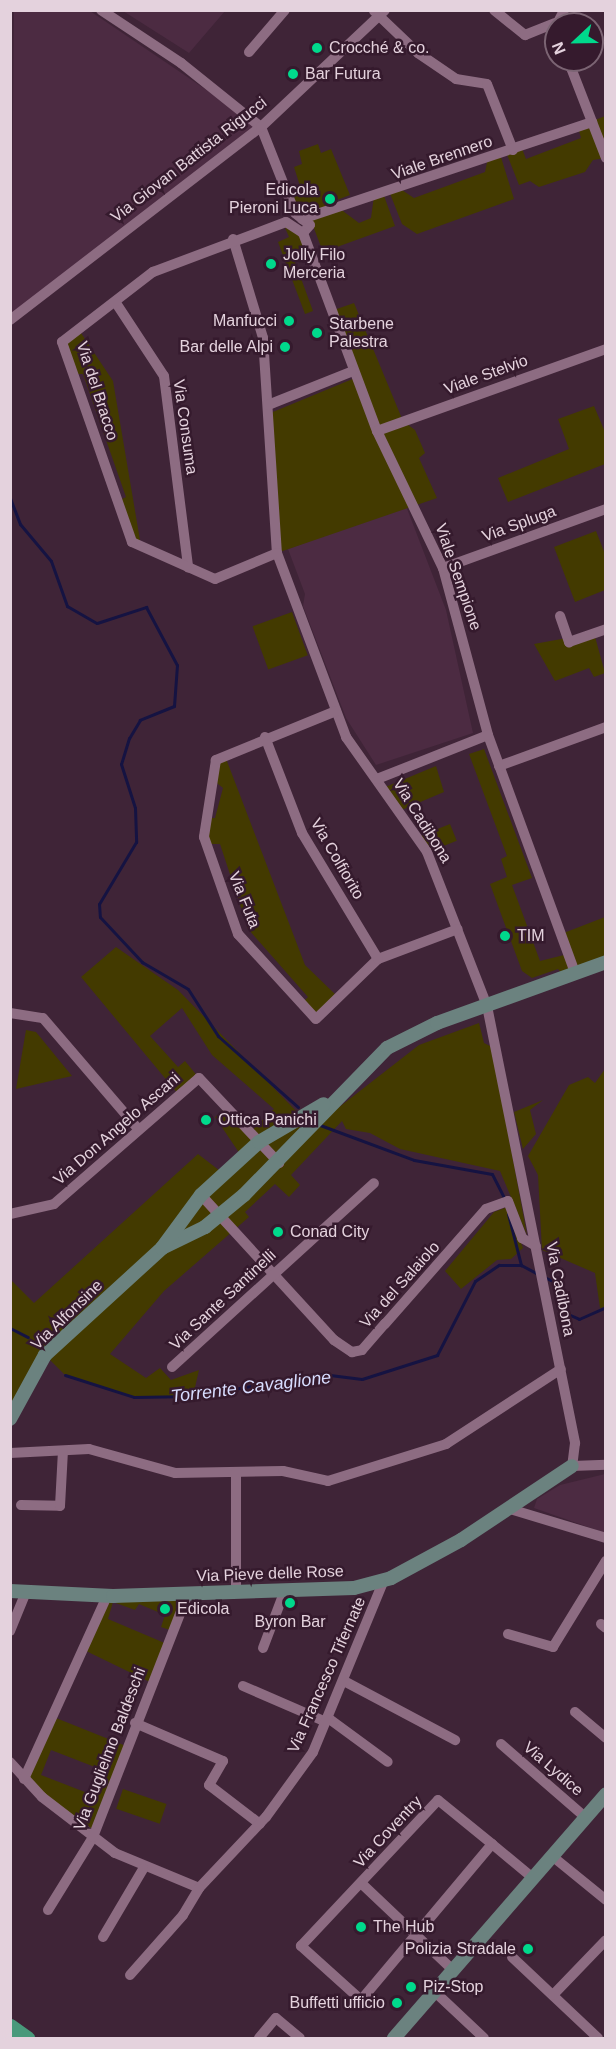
<!DOCTYPE html>
<meta charset="utf-8">
<style>
body{margin:0}
#map{position:relative;width:616px;height:2049px;overflow:hidden;background:#3f2437;font-family:Arial,sans-serif}
div>[style]{position:absolute}
[style*='--x']{left:calc(var(--x)*1px);top:calc(var(--y)*1px);width:calc(var(--w)*1px);rotate:calc(var(--a)*1deg)}
.built>*{inset:0;background:#4c2b42}
.green>*{inset:0;background:#433a00;transform-origin:0 0}
.stream>*{height:3px;margin:-1.5px;padding:0 1.5px;transform-origin:1.5px;border-radius:1.5px;background:#151342}
.street>*{height:10px;margin:-5px;padding:0 5px;transform-origin:5px;border-radius:5px;background:#8d6c82}
.secondary>*{height:14px;margin:-7px;padding:0 7px;transform-origin:7px;border-radius:7px;background:#6b827f}
.primary>*{height:15px;margin:-7.5px;padding:0 7.5px;transform-origin:7.5px;border-radius:7.5px;background:#49997b}
.dots>*{width:16px;height:16px;translate:-50% -50%;box-sizing:border-box;border:3px solid #351a2d;border-radius:50%}
span{translate:-50% -50%;white-space:nowrap;text-align:center;line-height:1.15;-webkit-text-stroke:5px #351a2d;paint-order:stroke}
.poi-label{font-size:16px;color:#e4d2dd}
.left{translate:0 -50%;text-align:left}
.right{translate:-100% -50%;text-align:right}
.street-label{font-size:16px;color:#e4d2dd}
.water-label{font-size:18px;color:#d7dcfe;font-style:italic}
.frame{position:absolute;inset:0;border:12px solid #e4d2dd;pointer-events:none}
.north{position:absolute;left:544px;top:12px;width:60px;height:60px;box-sizing:border-box;background:#351a2d;border:2px solid #7b6473;border-radius:50%;rotate:248deg;font-size:16px;font-weight:700;line-height:24px;text-align:center;color:#e4d2dd}
.north::after{content:'';display:block;margin:auto;width:21px;height:27px;background:#00d98c;clip-path:polygon(50% 0,100% 100%,50% 72%,0 100%)}
</style>
<div id="map">
<div class="built">
<i style="clip-path:polygon(14px 11px,90px 11px,261px 127px,11px 320px)"></i>
<i style="clip-path:polygon(123px 11px,225px 11px,189px 53px)"></i>
<i style="clip-path:polygon(406px 506px,446px 610px,473px 733px,376px 765px,346px 718px,303px 606px,305px 594px,288px 549px)"></i>
<i style="clip-path:polygon(605px 1474px,605px 1533px,534px 1508px,537px 1499px,560px 1485px)"></i>
</div>
<div class="green">
<i style="clip-path:polygon(605px 116px,605px 158px,593px 160px,585px 172px,539px 187px,530px 181px,519px 185px,506px 152px,521px 146px,526px 159px,581px 138px,578px 127px)"></i>
<i style="clip-path:polygon(318px 144px,321px 153px,331px 149px,350px 195px,337px 200px,339px 208px,359px 223px,371px 218px,374px 196px,383px 193px,395px 226px,323px 252px,310px 218px,302px 219px,286px 191px,300px 186px,294px 167px,302px 164px,299px 151px)"></i>
<i style="clip-path:polygon(500px 154px,514px 199px,417px 234px,402px 224px,389px 191px,399px 188px,414px 198px,485px 172px,488px 158px)"></i>
<i style="clip-path:polygon(283px 223px,303px 233px,312px 255px,295px 262px,313px 311px,305px 314px,278px 242px,289px 237px)"></i>
<i style="clip-path:polygon(354px 303px,403px 421px,415px 430px,425px 453px,419px 458px,437px 498px,277px 553px,268px 414px,355px 378px,331px 311px)"></i>
<i style="clip-path:polygon(79px 330px,113px 381px,141px 546px,132px 542px,118px 501px,126px 497px,83px 374px,73px 374px,62px 342px)"></i>
<i style="clip-path:polygon(594px 406px,605px 432px,605px 464px,508px 502px,498px 478px,569px 449px,558px 419px)"></i>
<i style="clip-path:polygon(596px 531px,605px 554px,605px 590px,575px 602px,554px 547px)"></i>
<i style="left:292px;top:612px;width:46px;height:42px;rotate:70deg"></i>
<i style="clip-path:polygon(594px 633px,605px 673px,594px 677px,589px 668px,555px 681px,534px 644px)"></i>
<i style="clip-path:polygon(484px 749px,532px 878px,512px 885px,540px 961px,568px 954px,561px 934px,605px 917px,605px 962px,565px 977px,558px 969px,532px 978px,522px 971px,490px 884px,507px 877px,501px 859px,507px 856px,469px 754px)"></i>
<i style="clip-path:polygon(225px 756px,305px 965px,338px 997px,316px 1019px,302px 1003px,308px 997px,248px 929px,220px 844px,206px 844px,207px 818px,215px 818px,223px 788px,213px 780px,216px 760px)"></i>
<i style="clip-path:polygon(436px 766px,444px 792px,399px 811px,383px 788px)"></i>
<i style="left:450px;top:824px;width:18px;height:35px;rotate:68deg"></i>
<i style="clip-path:polygon(116px 947px,178px 990px,302px 1117px,338px 1108px,419px 1045px,479px 1023px,484px 1043px,492px 1047px,527px 1235px,500px 1171px,400px 1149px,370px 1133px,346px 1129px,342px 1121px,291px 1175px,300px 1185px,289px 1197px,275px 1184px,245px 1212px,249px 1217px,164px 1291px,110px 1354px,146px 1378px,160px 1368px,171px 1380px,199px 1370px,193px 1396px,134px 1397px,65px 1375px,45px 1355px,11px 1419px,11px 1280px,34px 1303px,198px 1154px,224px 1174px,242px 1157px,215px 1117px,227px 1107px,250px 1132px,274px 1109px,212px 1055px,182px 1008px,150px 1036px,178px 1067px,185px 1061px,199px 1078px,179px 1095px,81px 977px)"></i>
<i style="clip-path:polygon(26px 1030px,36px 1032px,72px 1076px,16px 1089px)"></i>
<i style="clip-path:polygon(605px 1069px,606px 1307px,600px 1308px,595px 1273px,542px 1250px,538px 1175px,528px 1156px,569px 1085px,588px 1077px,595px 1083px)"></i>
<i style="clip-path:polygon(543px 1100px,530px 1110px,536px 1134px,523px 1149px,514px 1112px)"></i>
<i style="clip-path:polygon(507px 1207px,523px 1248px,511px 1259px,497px 1260px,461px 1289px,445px 1271px,494px 1212px)"></i>
<i style="clip-path:polygon(188px 1593px,173px 1631px,161px 1627px,165px 1615px,139px 1604px,135px 1610px,113px 1602px,108px 1619px,167px 1644px,152px 1683px,84px 1650px,107px 1596px)"></i>
<i style="clip-path:polygon(evenodd,56px 1718px,126px 1746px,93px 1837px,24px 1779px,56px 1718px,51px 1750px,100px 1769px,90px 1794px,41px 1775px,51px 1750px)"></i>
<i style="left:123px;top:1789px;width:46px;height:21px;rotate:19deg"></i>
</div>
<div class="stream">
<i style="--x:10;--y:387;--w:15;--a:90"></i>
<i style="--x:10;--y:498;--w:28;--a:69"></i>
<i style="--x:20;--y:524;--w:48;--a:50"></i>
<i style="--x:51;--y:561;--w:48;--a:70.4"></i>
<i style="--x:67;--y:606;--w:34;--a:30"></i>
<i style="--x:97;--y:623;--w:52;--a:-18.1"></i>
<i style="--x:146;--y:607;--w:66;--a:61.9"></i>
<i style="--x:177;--y:665;--w:41;--a:94.2"></i>
<i style="--x:174;--y:706;--w:37;--a:158"></i>
<i style="--x:140;--y:720;--w:21;--a:121"></i>
<i style="--x:129;--y:738;--w:27;--a:107"></i>
<i style="--x:121;--y:764;--w:46;--a:72.3"></i>
<i style="--x:135;--y:808;--w:34;--a:88"></i>
<i style="--x:136;--y:842;--w:72;--a:120.8"></i>
<i style="--x:99;--y:904;--w:13;--a:86"></i>
<i style="--x:100;--y:917;--w:62;--a:47"></i>
<i style="--x:142;--y:962;--w:53;--a:30.4"></i>
<i style="--x:188;--y:989;--w:56;--a:57.4"></i>
<i style="--x:218;--y:1036;--w:107;--a:41.6"></i>
<i style="--x:320;--y:1125;--w:100;--a:20.4"></i>
<i style="--x:414;--y:1160;--w:79;--a:10.2"></i>
<i style="--x:492;--y:1174;--w:27;--a:63"></i>
<i style="--x:508;--y:1214;--w:53;--a:75.7"></i>
<i style="--x:544;--y:1277;--w:14;--a:25"></i>
<i style="--x:557;--y:1283;--w:33;--a:70"></i>
<i style="--x:568;--y:1314;--w:12;--a:24"></i>
<i style="--x:579;--y:1319;--w:30;--a:-24"></i>
<i style="--x:10;--y:1328;--w:20;--a:27"></i>
<i style="--x:65;--y:1375;--w:72;--a:17.7"></i>
<i style="--x:134;--y:1397;--w:59;--a:-1"></i>
<i style="--x:193;--y:1396;--w:131;--a:-9.7"></i>
<i style="--x:322;--y:1374;--w:40;--a:7.1"></i>
<i style="--x:362;--y:1379;--w:79;--a:-17.7"></i>
<i style="--x:437;--y:1355;--w:83;--a:-62.8"></i>
<i style="--x:475;--y:1281;--w:29;--a:-34"></i>
<i style="--x:499;--y:1265;--w:22;--a:0"></i>
<i style="--x:521;--y:1265;--w:19;--a:28"></i>
</div>
<div class="street">
<i style="--x:101;--y:10;--w:96;--a:33.5"></i>
<i style="--x:181;--y:63;--w:102;--a:38.7"></i>
<i style="--x:261;--y:127;--w:92;--a:68.4"></i>
<i style="--x:295;--y:213;--w:19;--a:39"></i>
<i style="--x:310;--y:225;--w:11;--a:131"></i>
<i style="--x:494;--y:10;--w:40;--a:39"></i>
<i style="--x:525;--y:35;--w:32;--a:-22"></i>
<i style="--x:374;--y:11;--w:61;--a:43.7"></i>
<i style="--x:418;--y:53;--w:46;--a:34.4"></i>
<i style="--x:456;--y:79;--w:31;--a:9"></i>
<i style="--x:487;--y:84;--w:71;--a:68.5"></i>
<i style="--x:556;--y:26;--w:18;--a:-63"></i>
<i style="--x:249;--y:52;--w:55;--a:-49.4"></i>
<i style="--x:568;--y:60;--w:105;--a:68.8"></i>
<i style="--x:302;--y:219;--w:306;--a:-18.5"></i>
<i style="--x:286;--y:222;--w:20;--a:33"></i>
<i style="--x:303;--y:233;--w:211;--a:69.5"></i>
<i style="--x:377;--y:431;--w:152;--a:64.3"></i>
<i style="--x:443;--y:568;--w:173;--a:74.9"></i>
<i style="--x:488;--y:735;--w:253;--a:69.9"></i>
<i style="--x:233;--y:239;--w:103;--a:73.1"></i>
<i style="--x:263;--y:338;--w:215;--a:86.3"></i>
<i style="--x:277;--y:553;--w:197;--a:69.4"></i>
<i style="--x:346;--y:737;--w:141;--a:54.8"></i>
<i style="--x:427;--y:852;--w:165;--a:68.7"></i>
<i style="--x:487;--y:1006;--w:446;--a:78.6"></i>
<i style="--x:575;--y:1443;--w:23;--a:97"></i>
<i style="--x:572;--y:1466;--w:34;--a:-2"></i>
<i style="--x:116;--y:303;--w:87;--a:56.7"></i>
<i style="--x:164;--y:376;--w:193;--a:82.8"></i>
<i style="--x:10;--y:320;--w:317;--a:-37.6"></i>
<i style="--x:261;--y:127;--w:170;--a:-43.3"></i>
<i style="--x:268;--y:405;--w:92;--a:-21.8"></i>
<i style="--x:377;--y:431;--w:243;--a:-19.7"></i>
<i style="--x:277;--y:553;--w:67;--a:157.2"></i>
<i style="--x:215;--y:579;--w:91;--a:-156"></i>
<i style="--x:132;--y:542;--w:212;--a:-109.3"></i>
<i style="--x:62;--y:342;--w:115;--a:-37.6"></i>
<i style="--x:153;--y:272;--w:142;--a:-20.6"></i>
<i style="--x:443;--y:568;--w:173;--a:-19.9"></i>
<i style="--x:560;--y:616;--w:28;--a:71"></i>
<i style="--x:569;--y:642;--w:39;--a:-19"></i>
<i style="--x:336;--y:711;--w:130;--a:157.8"></i>
<i style="--x:216;--y:760;--w:78;--a:98.9"></i>
<i style="--x:204;--y:837;--w:103;--a:70.7"></i>
<i style="--x:238;--y:934;--w:115;--a:47.5"></i>
<i style="--x:316;--y:1019;--w:86;--a:-44.1"></i>
<i style="--x:378;--y:959;--w:85;--a:-20.6"></i>
<i style="--x:265;--y:737;--w:103;--a:68.9"></i>
<i style="--x:302;--y:833;--w:147;--a:58.9"></i>
<i style="--x:499;--y:766;--w:114;--a:-20"></i>
<i style="--x:377;--y:779;--w:119;--a:-21.6"></i>
<i style="--x:10;--y:1013;--w:33;--a:9"></i>
<i style="--x:43;--y:1018;--w:146;--a:49.4"></i>
<i style="--x:201;--y:1195;--w:197;--a:47.5"></i>
<i style="--x:334;--y:1340;--w:22;--a:34"></i>
<i style="--x:352;--y:1352;--w:10;--a:-11"></i>
<i style="--x:362;--y:1350;--w:35;--a:-49"></i>
<i style="--x:385;--y:1324;--w:153;--a:-48.7"></i>
<i style="--x:486;--y:1209;--w:23;--a:-20"></i>
<i style="--x:508;--y:1201;--w:40;--a:69"></i>
<i style="--x:522;--y:1238;--w:16;--a:30"></i>
<i style="--x:10;--y:1214;--w:45;--a:-12.8"></i>
<i style="--x:54;--y:1204;--w:192;--a:-41"></i>
<i style="--x:199;--y:1078;--w:117;--a:46.7"></i>
<i style="--x:172;--y:1367;--w:273;--a:-42.3"></i>
<i style="--x:10;--y:1453;--w:79;--a:-2.9"></i>
<i style="--x:89;--y:1449;--w:89;--a:15.6"></i>
<i style="--x:175;--y:1473;--w:108;--a:-1.1"></i>
<i style="--x:283;--y:1471;--w:46;--a:12.5"></i>
<i style="--x:328;--y:1481;--w:124;--a:-17.4"></i>
<i style="--x:446;--y:1444;--w:137;--a:-33.1"></i>
<i style="--x:236;--y:1472;--w:119;--a:90"></i>
<i style="--x:21;--y:1505;--w:39;--a:1"></i>
<i style="--x:60;--y:1506;--w:55;--a:-86.9"></i>
<i style="--x:510;--y:1509;--w:100;--a:16.8"></i>
<i style="--x:601;--y:1624;--w:6;--a:39"></i>
<i style="--x:10;--y:1631;--w:42;--a:-67.7"></i>
<i style="--x:508;--y:1634;--w:47;--a:16.1"></i>
<i style="--x:553;--y:1647;--w:101;--a:-58.4"></i>
<i style="--x:263;--y:1648;--w:62;--a:-69.2"></i>
<i style="--x:344;--y:1681;--w:126;--a:28"></i>
<i style="--x:243;--y:1686;--w:90;--a:23.4"></i>
<i style="--x:575;--y:1712;--w:40;--a:40"></i>
<i style="--x:328;--y:1718;--w:74;--a:36.3"></i>
<i style="--x:135;--y:1723;--w:96;--a:23.4"></i>
<i style="--x:223;--y:1761;--w:28;--a:120"></i>
<i style="--x:209;--y:1785;--w:64;--a:37.4"></i>
<i style="--x:501;--y:1744;--w:111;--a:41"></i>
<i style="--x:10;--y:1762;--w:47;--a:47.6"></i>
<i style="--x:42;--y:1797;--w:92;--a:37.5"></i>
<i style="--x:115;--y:1853;--w:91;--a:22.6"></i>
<i style="--x:24;--y:1779;--w:201;--a:-65.6"></i>
<i style="--x:492;--y:1844;--w:204;--a:130"></i>
<i style="--x:361;--y:2000;--w:81;--a:-138"></i>
<i style="--x:301;--y:1946;--w:200;--a:-46.8"></i>
<i style="--x:438;--y:1800;--w:70;--a:39.2"></i>
<i style="--x:492;--y:1844;--w:53;--a:39.7"></i>
<i style="--x:552;--y:1856;--w:70;--a:39.2"></i>
<i style="--x:361;--y:1883;--w:127;--a:43.4"></i>
<i style="--x:199;--y:1888;--w:98;--a:-46.7"></i>
<i style="--x:266;--y:1817;--w:80;--a:-54.1"></i>
<i style="--x:313;--y:1752;--w:186;--a:-67.6"></i>
<i style="--x:48;--y:1910;--w:86;--a:-58.3"></i>
<i style="--x:93;--y:1837;--w:262;--a:-68.7"></i>
<i style="--x:103;--y:1937;--w:79;--a:-59.5"></i>
<i style="--x:512;--y:1957;--w:118;--a:43.3"></i>
<i style="--x:130;--y:1975;--w:80;--a:-48.5"></i>
<i style="--x:183;--y:1915;--w:31;--a:-59"></i>
<i style="--x:435;--y:1992;--w:67;--a:43.2"></i>
<i style="--x:553;--y:1995;--w:76;--a:-46.1"></i>
<i style="--x:259;--y:2038;--w:26;--a:-50"></i>
<i style="--x:276;--y:2018;--w:31;--a:40"></i>
</div>
<div class="secondary">
<i style="--x:162;--y:1248;--w:48;--a:-26"></i>
<i style="--x:205;--y:1227;--w:50;--a:-39.4"></i>
<i style="--x:244;--y:1195;--w:205;--a:-45.8"></i>
<i style="--x:387;--y:1048;--w:56;--a:-26.6"></i>
<i style="--x:437;--y:1023;--w:180;--a:-19.8"></i>
<i style="--x:10;--y:1419;--w:73;--a:-61.3"></i>
<i style="--x:45;--y:1355;--w:159;--a:-42.4"></i>
<i style="--x:162;--y:1248;--w:66;--a:-53.7"></i>
<i style="--x:201;--y:1195;--w:79;--a:-42.4"></i>
<i style="--x:259;--y:1142;--w:75;--a:-30.3"></i>
<i style="--x:10;--y:1591;--w:103;--a:2.8"></i>
<i style="--x:113;--y:1596;--w:241;--a:-1.9"></i>
<i style="--x:354;--y:1588;--w:38;--a:-15"></i>
<i style="--x:391;--y:1578;--w:80;--a:-28.5"></i>
<i style="--x:461;--y:1540;--w:133;--a:-33.7"></i>
<i style="--x:394;--y:2038;--w:323;--a:-49"></i>
</div>
<div class="primary">
<i style="--x:10;--y:2026;--w:21;--a:35"></i>
</div>
<div class="dots">
<i style="left:317px;top:48px;background:#00d98c"></i>
<i style="left:293px;top:74px;background:#00d98c"></i>
<i style="left:330px;top:199px;background:#00d98c"></i>
<i style="left:271px;top:264px;background:#00d98c"></i>
<i style="left:289px;top:321px;background:#00d98c"></i>
<i style="left:317px;top:333px;background:#00d98c"></i>
<i style="left:285px;top:347px;background:#00d98c"></i>
<i style="left:505px;top:936px;background:#00d98c"></i>
<i style="left:206px;top:1120px;background:#00d98c"></i>
<i style="left:278px;top:1232px;background:#00d98c"></i>
<i style="left:290px;top:1603px;background:#00d98c"></i>
<i style="left:165px;top:1609px;background:#00d98c"></i>
<i style="left:361px;top:1927px;background:#00d98c"></i>
<i style="left:528px;top:1949px;background:#00d98c"></i>
<i style="left:411px;top:1987px;background:#00d98c"></i>
<i style="left:397px;top:2003px;background:#00d98c"></i>
</div>
<div class="poi-label">
<span class="left" style="left:329px;top:48px">Crocché &amp; co.</span>
<span class="left" style="left:305px;top:74px">Bar Futura</span>
<span class="right" style="left:318px;top:199px">Edicola<br>Pieroni Luca</span>
<span class="left" style="left:283px;top:264px">Jolly Filo<br>Merceria</span>
<span class="right" style="left:277px;top:321px">Manfucci</span>
<span class="left" style="left:329px;top:333px">Starbene<br>Palestra</span>
<span class="right" style="left:273px;top:347px">Bar delle Alpi</span>
<span class="left" style="left:517px;top:936px">TIM</span>
<span class="left" style="left:218px;top:1120px">Ottica Panichi</span>
<span class="left" style="left:290px;top:1232px">Conad City</span>
<span class="left" style="left:177px;top:1609px">Edicola</span>
<span style="left:290px;top:1622px">Byron Bar</span>
<span class="left" style="left:373px;top:1927px">The Hub</span>
<span class="right" style="left:516px;top:1949px">Polizia Stradale</span>
<span class="left" style="left:423px;top:1987px">Piz-Stop</span>
<span class="right" style="left:385px;top:2003px">Buffetti ufficio</span>
</div>
<div class="street-label">
<span style="left:442px;top:158px;rotate:-19deg">Viale Brennero</span>
<span style="left:189px;top:160px;rotate:-38deg">Via Giovan Battista Rigucci</span>
<span style="left:486px;top:375px;rotate:-20deg">Viale Stelvio</span>
<span style="left:97px;top:391px;rotate:72deg">Via del Bracco</span>
<span style="left:185px;top:427px;rotate:82deg">Via Consuma</span>
<span style="left:519px;top:524px;rotate:-20deg">Via Spluga</span>
<span style="left:458px;top:577px;rotate:71deg">Viale Sempione</span>
<span style="left:422px;top:821px;rotate:58deg">Via Cadibona</span>
<span style="left:337px;top:859px;rotate:60deg">Via Colfiorito</span>
<span style="left:244px;top:900px;rotate:68deg">Via Futa</span>
<span style="left:117px;top:1129px;rotate:-41deg">Via Don Angelo Ascani</span>
<span style="left:400px;top:1285px;rotate:-48deg">Via del Salaiolo</span>
<span style="left:560px;top:1289px;rotate:79deg">Via Cadibona</span>
<span style="left:223px;top:1300px;rotate:-43deg">Via Sante Santinelli</span>
<span style="left:67px;top:1315px;rotate:-44deg">Via Alfonsine</span>
<span style="left:270px;top:1574px;rotate:-2deg">Via Pieve delle Rose</span>
<span style="left:327px;top:1675px;rotate:-66deg">Via Francesco Tifernate</span>
<span style="left:110px;top:1749px;rotate:-69deg">Via Guglielmo Baldeschi</span>
<span style="left:553px;top:1769px;rotate:41deg">Via Lydice</span>
<span style="left:388px;top:1832px;rotate:-47deg">Via Coventry</span>
</div>
<div class="water-label">
<span style="left:251px;top:1387px;rotate:-7deg">Torrente Cavaglione</span>
</div>
<div class="frame"></div>
<div class="north">N</div>
</div>
